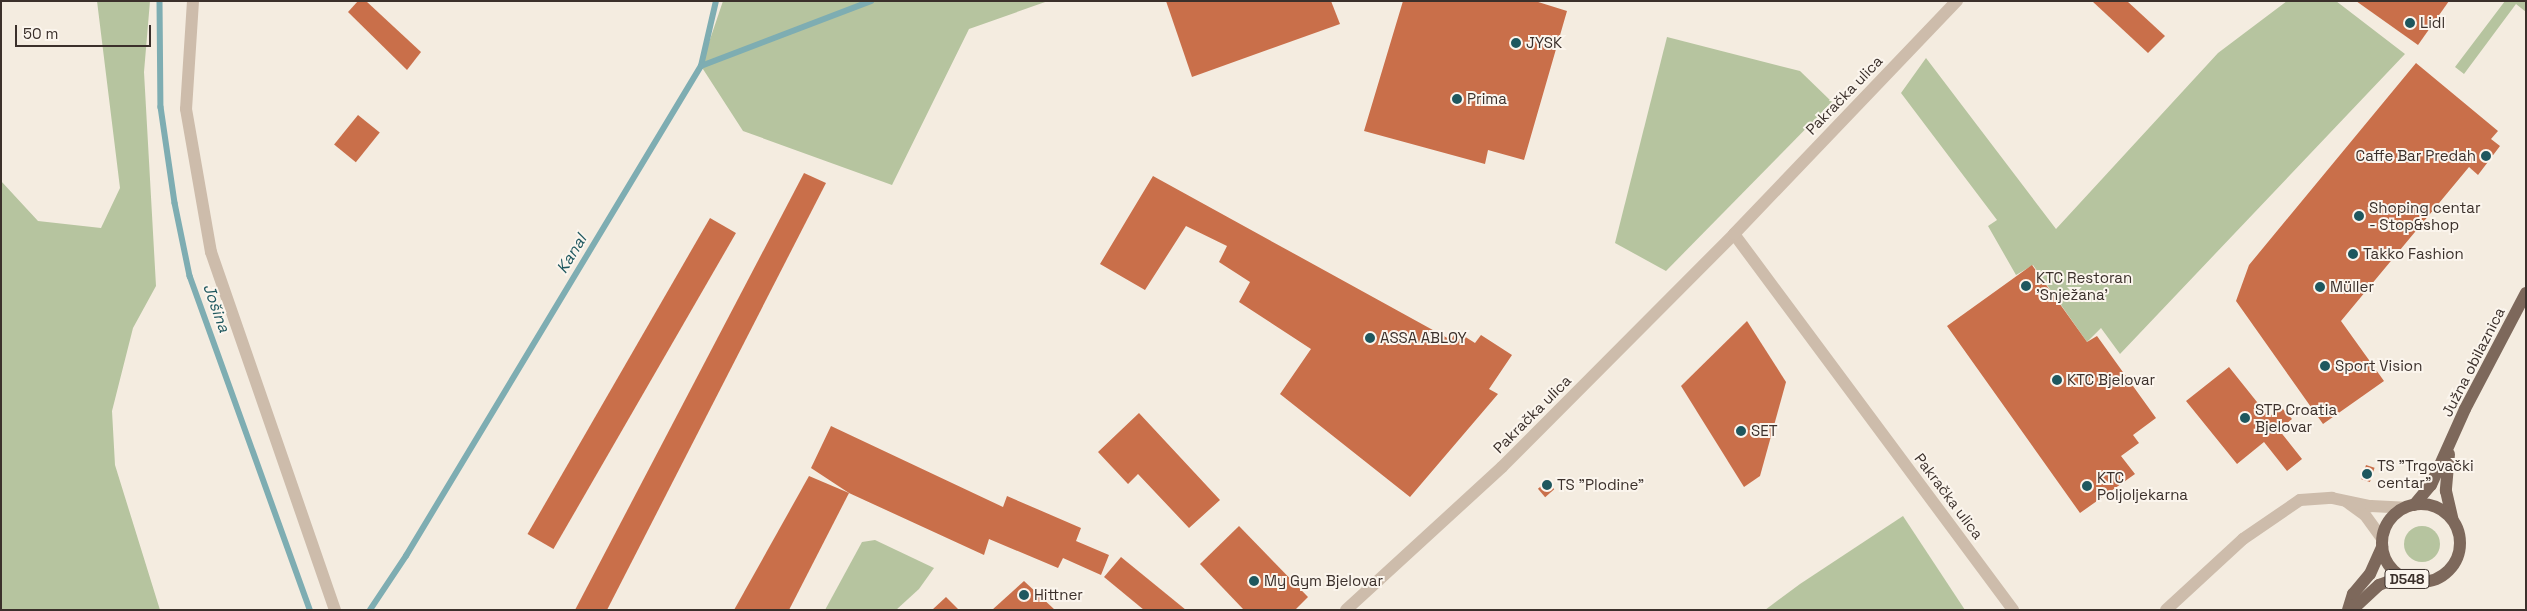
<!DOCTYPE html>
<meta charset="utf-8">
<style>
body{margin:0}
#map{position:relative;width:2527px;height:611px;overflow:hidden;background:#f4ece0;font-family:"Space Grotesk",sans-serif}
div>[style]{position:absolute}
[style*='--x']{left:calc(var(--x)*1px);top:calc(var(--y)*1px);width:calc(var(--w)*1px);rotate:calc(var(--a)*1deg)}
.green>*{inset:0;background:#b6c49f}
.round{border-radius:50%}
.stream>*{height:5.5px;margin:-2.75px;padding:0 2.75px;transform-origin:2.75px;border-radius:2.75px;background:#7eadb2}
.building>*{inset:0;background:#c96f4a;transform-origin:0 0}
.minor>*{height:12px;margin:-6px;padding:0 6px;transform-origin:6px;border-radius:6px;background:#cdbcab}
.major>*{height:12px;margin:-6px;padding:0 6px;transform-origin:6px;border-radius:6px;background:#7d685b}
.major>.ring{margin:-6px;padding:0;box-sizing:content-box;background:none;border:12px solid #7d685b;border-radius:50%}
.dots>*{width:14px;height:14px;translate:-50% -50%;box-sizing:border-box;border:2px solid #fbf5ed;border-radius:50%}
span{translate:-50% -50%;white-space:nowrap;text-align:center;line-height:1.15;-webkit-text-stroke:4px #fbf5ed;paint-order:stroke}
.shield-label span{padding:1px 4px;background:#fbf5ed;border:1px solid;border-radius:4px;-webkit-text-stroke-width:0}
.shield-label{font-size:14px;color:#3b302b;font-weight:700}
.poi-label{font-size:15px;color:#3b302b}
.left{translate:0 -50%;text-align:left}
.right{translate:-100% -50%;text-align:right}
.street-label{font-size:15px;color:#3b302b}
.water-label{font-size:16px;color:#1e575e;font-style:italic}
.frame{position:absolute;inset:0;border:2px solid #3b302b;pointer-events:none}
.scale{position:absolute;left:15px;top:25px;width:136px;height:22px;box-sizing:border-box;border:2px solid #3b302b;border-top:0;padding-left:6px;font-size:15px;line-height:18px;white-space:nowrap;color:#3b302b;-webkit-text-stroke:4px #fbf5ed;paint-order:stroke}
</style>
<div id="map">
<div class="green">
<i style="clip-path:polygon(97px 1px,150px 1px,144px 72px,156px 286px,133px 328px,112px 411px,115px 465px,160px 610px,1px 610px,1px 181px,38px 221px,101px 228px,120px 188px)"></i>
<i style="clip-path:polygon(723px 1px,1048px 1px,969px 29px,892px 185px,743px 131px,701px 66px)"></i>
<i style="clip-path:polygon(2287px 1px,2336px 1px,2405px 54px,2120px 354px,2101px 328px,2087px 342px,2033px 265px,2016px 275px,1988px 226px,1997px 220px,1901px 93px,1926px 58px,2056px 229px,2218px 53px)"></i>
<i style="clip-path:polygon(2505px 1px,2526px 1px,2526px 12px,2516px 4px,2464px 74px,2455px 67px)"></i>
<i style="clip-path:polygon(1667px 37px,1800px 71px,1832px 102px,1666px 271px,1615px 243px)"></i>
<i style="clip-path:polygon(1903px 516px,1965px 610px,1765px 610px,1800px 584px)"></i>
<i class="round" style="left:2404px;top:526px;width:36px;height:36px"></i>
<i style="clip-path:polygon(875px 540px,934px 568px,919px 589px,896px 610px,825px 610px,862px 542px)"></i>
</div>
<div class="stream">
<i style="--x:160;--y:1;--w:106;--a:89.5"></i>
<i style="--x:161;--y:107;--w:97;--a:81.7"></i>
<i style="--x:175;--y:203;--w:75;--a:78.4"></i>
<i style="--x:190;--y:276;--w:355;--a:70.2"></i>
<i style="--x:701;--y:66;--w:67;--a:-77"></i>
<i style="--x:370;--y:610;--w:65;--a:-56.3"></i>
<i style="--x:406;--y:556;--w:572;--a:-58.95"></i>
<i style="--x:701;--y:66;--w:182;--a:-20.9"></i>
</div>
<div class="building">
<i style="clip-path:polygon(358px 1px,366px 1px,421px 52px,407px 70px,348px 12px)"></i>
<i style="clip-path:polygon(1166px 1px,1331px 1px,1340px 24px,1192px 77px)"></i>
<i style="clip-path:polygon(1403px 1px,1535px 1px,1567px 11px,1524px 160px,1488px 150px,1485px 164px,1364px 131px)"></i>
<i style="clip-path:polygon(2092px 1px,2127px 1px,2165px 36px,2148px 53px)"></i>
<i style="clip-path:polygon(2356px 1px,2449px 1px,2418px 45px)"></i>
<i style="clip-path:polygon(2416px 63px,2498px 131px,2491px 139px,2500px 146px,2478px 175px,2469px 167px,2341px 321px,2384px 381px,2323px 424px,2236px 301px,2249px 265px)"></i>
<i style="left:358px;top:115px;width:28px;height:38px;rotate:39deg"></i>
<i style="clip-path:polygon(804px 173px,826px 183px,607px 610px,575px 610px)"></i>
<i style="clip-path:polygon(1153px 176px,1451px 340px,1456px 331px,1475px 343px,1481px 335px,1512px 355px,1489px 389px,1498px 394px,1410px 497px,1280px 394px,1311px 349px,1239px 302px,1250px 282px,1219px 262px,1227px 246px,1186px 226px,1145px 290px,1100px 264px)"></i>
<i style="left:710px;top:218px;width:30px;height:365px;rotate:30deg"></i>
<i style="clip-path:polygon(2032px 265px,2087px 342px,2097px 336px,2156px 418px,2133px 435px,2139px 443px,2121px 456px,2135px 474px,2080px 513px,1947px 326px)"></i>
<i style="clip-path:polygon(1747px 321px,1786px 382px,1760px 476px,1744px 487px,1681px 386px)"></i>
<i style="clip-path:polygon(2229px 367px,2269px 417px,2281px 407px,2292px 419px,2279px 430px,2302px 459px,2287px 471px,2264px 442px,2237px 464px,2186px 401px)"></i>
<i style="clip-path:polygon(1139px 413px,1220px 500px,1189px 528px,1138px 474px,1128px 484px,1098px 452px)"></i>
<i style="clip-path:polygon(831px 426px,1003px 507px,1007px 496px,1081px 528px,1076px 541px,1109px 555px,1101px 575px,1063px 558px,1058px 568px,989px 539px,984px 555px,849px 493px,811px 468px)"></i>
<i style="left:2366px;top:465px;width:9px;height:15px;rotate:18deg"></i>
<i style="clip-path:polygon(809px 476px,849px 493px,789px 610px,734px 610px)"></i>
<i style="left:1547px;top:481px;width:11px;height:12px;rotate:49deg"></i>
<i style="clip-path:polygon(1239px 526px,1308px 597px,1295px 610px,1244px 610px,1200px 564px)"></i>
<i style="clip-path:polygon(1121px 557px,1186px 610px,1144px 610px,1104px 577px)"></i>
<i style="clip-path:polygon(1024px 581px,1055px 610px,992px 610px)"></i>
<i style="clip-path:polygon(946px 597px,959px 610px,932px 610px)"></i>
</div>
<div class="minor">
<i style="--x:193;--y:1;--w:108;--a:93.7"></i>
<i style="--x:186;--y:109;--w:145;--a:80.1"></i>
<i style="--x:211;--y:252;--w:379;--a:70.9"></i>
<i style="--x:1734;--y:234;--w:468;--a:53.4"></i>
<i style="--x:2347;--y:502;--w:22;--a:36"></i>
<i style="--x:2365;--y:515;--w:29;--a:54"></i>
<i style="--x:1346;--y:610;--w:212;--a:-42.5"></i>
<i style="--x:1502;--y:467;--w:329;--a:-45.1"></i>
<i style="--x:1734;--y:234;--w:323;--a:-46.3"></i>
<i style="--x:2166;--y:610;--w:105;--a:-42.7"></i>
<i style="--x:2243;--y:539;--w:69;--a:-34.4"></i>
<i style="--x:2300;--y:500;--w:32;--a:-4"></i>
<i style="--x:2332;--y:498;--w:40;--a:12"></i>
<i style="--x:2371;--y:506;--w:34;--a:3"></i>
</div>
<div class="major">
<i style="--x:2449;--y:454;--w:37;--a:95"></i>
<i style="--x:2446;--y:491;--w:28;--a:77"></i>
<i class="ring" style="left:2382px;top:504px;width:66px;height:66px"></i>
<i style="--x:2414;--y:505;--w:26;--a:-50"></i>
<i style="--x:2431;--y:485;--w:83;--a:-65.9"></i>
<i style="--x:2465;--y:409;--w:131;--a:-62.3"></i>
<i style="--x:2348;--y:610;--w:17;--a:-73"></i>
<i style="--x:2353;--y:594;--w:26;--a:-50"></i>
<i style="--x:2370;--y:574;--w:30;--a:-66"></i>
<i style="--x:2352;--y:610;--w:37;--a:-43"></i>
<i style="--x:2379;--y:585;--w:14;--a:-21"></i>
<i style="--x:2392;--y:580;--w:16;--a:0"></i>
</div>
<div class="dots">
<i style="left:2410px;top:23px;background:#1e575e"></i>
<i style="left:1516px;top:43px;background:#1e575e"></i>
<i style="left:1457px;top:99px;background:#1e575e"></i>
<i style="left:2486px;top:156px;background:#1e575e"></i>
<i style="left:2359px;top:216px;background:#1e575e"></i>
<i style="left:2353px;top:254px;background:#1e575e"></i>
<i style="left:2026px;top:286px;background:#1e575e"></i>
<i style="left:2320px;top:287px;background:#1e575e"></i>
<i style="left:1370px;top:338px;background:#1e575e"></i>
<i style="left:2325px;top:366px;background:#1e575e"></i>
<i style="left:2057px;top:380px;background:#1e575e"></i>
<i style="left:2245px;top:418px;background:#1e575e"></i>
<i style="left:1741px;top:431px;background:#1e575e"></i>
<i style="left:2367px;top:474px;background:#1e575e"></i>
<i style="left:1547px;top:485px;background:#1e575e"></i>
<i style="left:2087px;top:486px;background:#1e575e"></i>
<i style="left:1254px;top:581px;background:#1e575e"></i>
<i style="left:1024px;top:595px;background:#1e575e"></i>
</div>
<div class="shield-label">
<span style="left:2407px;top:579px">D548</span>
</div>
<div class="poi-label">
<span class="left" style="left:2420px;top:23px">Lidl</span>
<span class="left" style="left:1526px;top:43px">JYSK</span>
<span class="left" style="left:1467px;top:99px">Prima</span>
<span class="right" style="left:2476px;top:156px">Caffe Bar Predah</span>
<span class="left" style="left:2369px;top:216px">Shoping centar<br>- Stop&amp;shop</span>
<span class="left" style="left:2363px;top:254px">Takko Fashion</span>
<span class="left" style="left:2036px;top:286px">KTC Restoran<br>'Snježana'</span>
<span class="left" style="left:2330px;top:287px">Müller</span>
<span class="left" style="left:1380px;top:338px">ASSA ABLOY</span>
<span class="left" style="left:2335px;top:366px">Sport Vision</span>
<span class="left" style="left:2067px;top:380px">KTC Bjelovar</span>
<span class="left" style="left:2255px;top:418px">STP Croatia<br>Bjelovar</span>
<span class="left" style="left:1751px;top:431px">SET</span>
<span class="left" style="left:2377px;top:474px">TS "Trgovački<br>centar"</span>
<span class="left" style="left:2097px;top:486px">KTC<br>Poljoljekarna</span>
<span class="left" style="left:1557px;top:485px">TS "Plodine"</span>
<span class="left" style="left:1264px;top:581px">My Gym Bjelovar</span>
<span class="left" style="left:1034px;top:595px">Hittner</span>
</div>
<div class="street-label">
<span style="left:1844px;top:95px;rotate:-46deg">Pakračka ulica</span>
<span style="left:2473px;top:362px;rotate:-63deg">Južna obilaznica</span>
<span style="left:1532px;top:414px;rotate:-45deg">Pakračka ulica</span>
<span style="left:1949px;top:496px;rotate:53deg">Pakračka ulica</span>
</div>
<div class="water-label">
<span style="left:572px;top:254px;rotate:-59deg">Kanal</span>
<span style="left:216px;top:308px;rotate:70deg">Jošina</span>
</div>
<div class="frame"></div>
<div class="scale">50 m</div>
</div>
